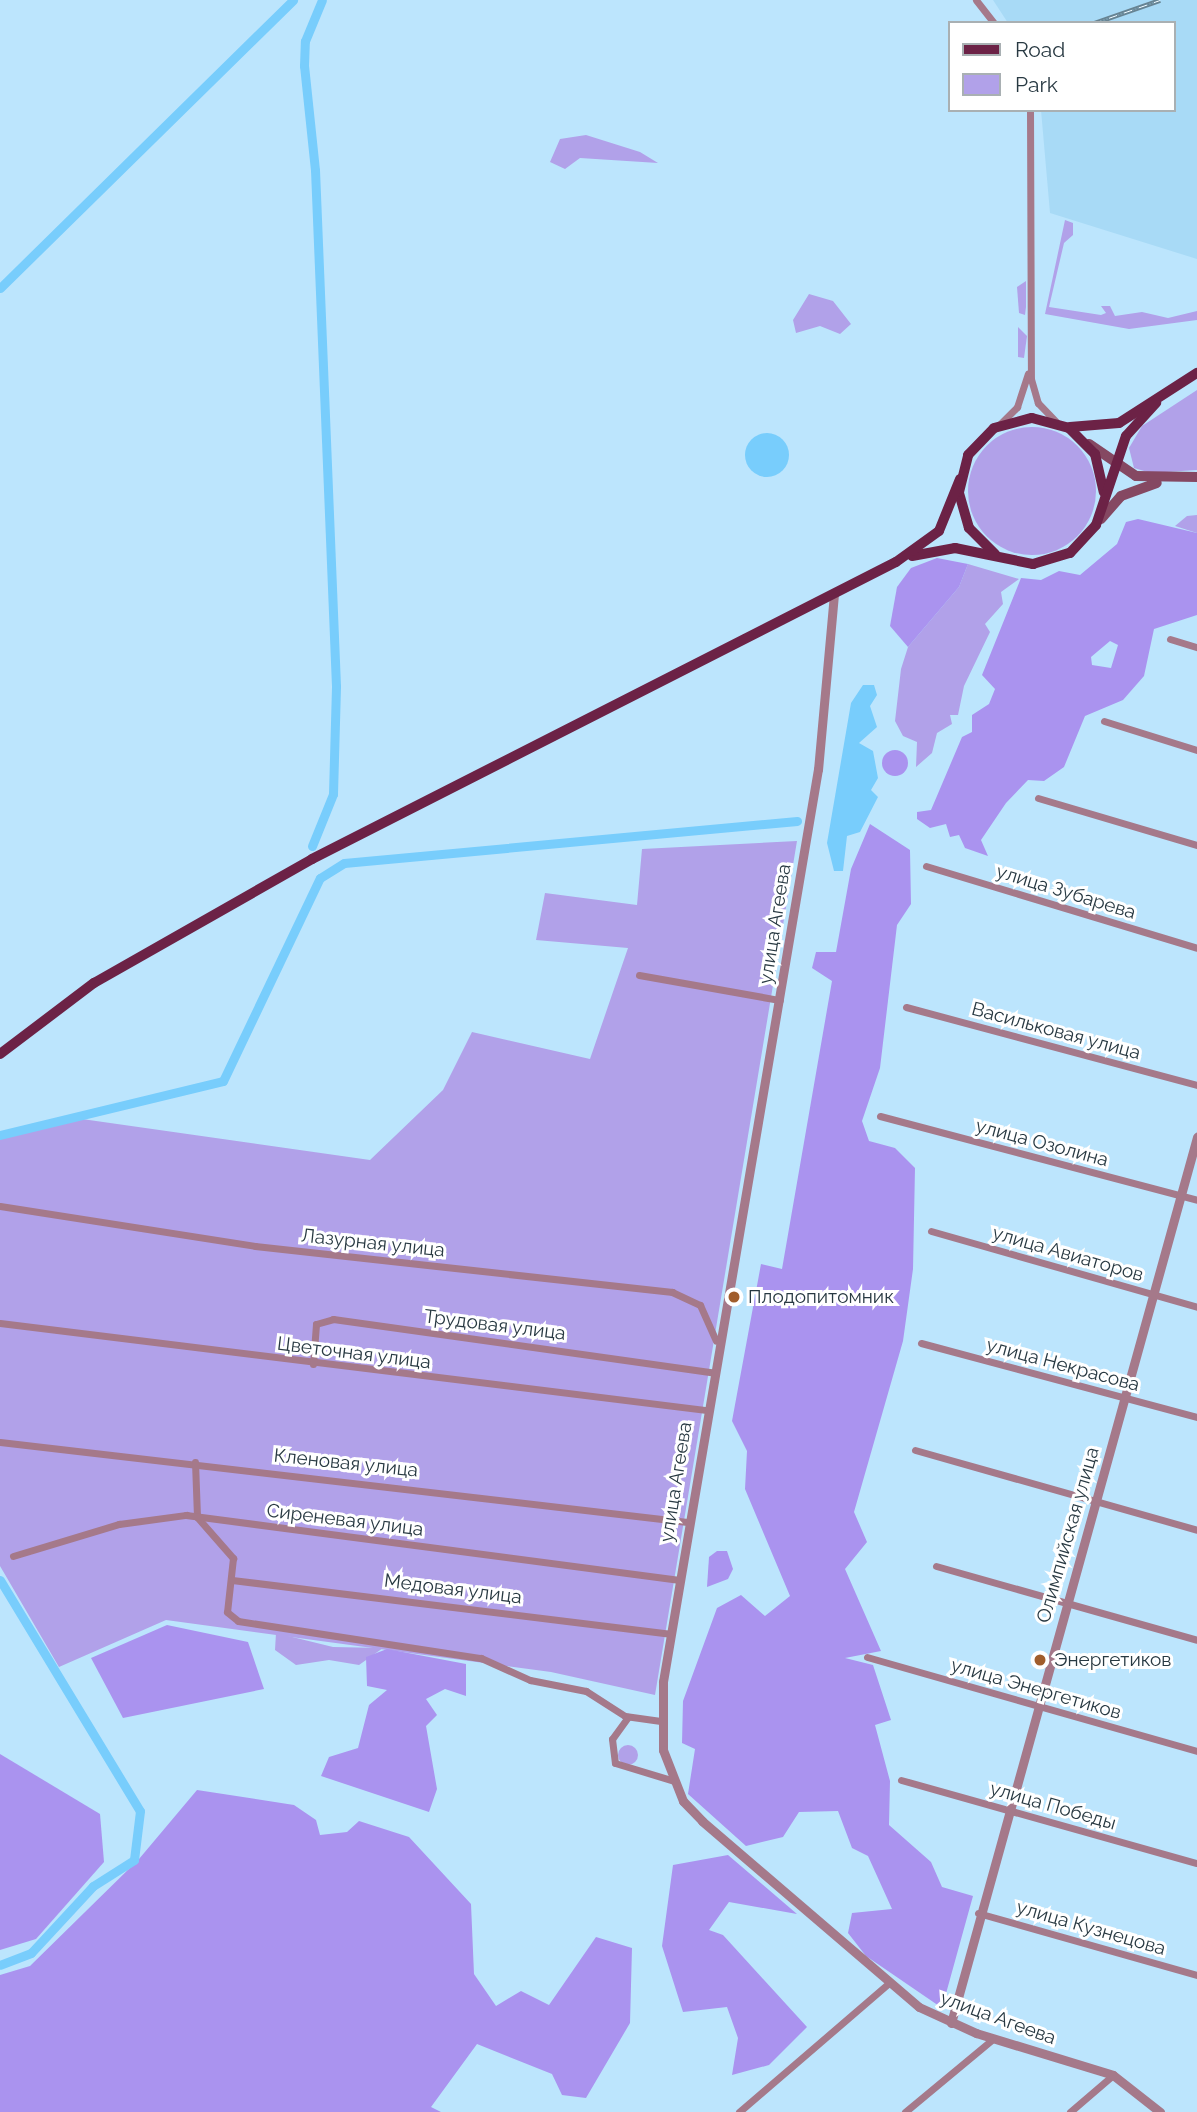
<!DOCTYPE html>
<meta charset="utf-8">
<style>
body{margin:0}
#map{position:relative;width:1197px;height:2112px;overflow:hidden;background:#bce5fd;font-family:Raleway,sans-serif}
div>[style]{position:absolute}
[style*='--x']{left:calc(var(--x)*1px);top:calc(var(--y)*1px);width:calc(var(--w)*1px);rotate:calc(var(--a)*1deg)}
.built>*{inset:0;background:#a8daf6}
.green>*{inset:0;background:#b1a1e9}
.round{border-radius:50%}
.forest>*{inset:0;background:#aa93ef}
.water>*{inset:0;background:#78cdfc}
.canal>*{height:9px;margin:-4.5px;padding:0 4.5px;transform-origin:4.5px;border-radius:4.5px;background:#78cdfc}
.minor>*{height:7px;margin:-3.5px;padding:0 3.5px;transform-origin:3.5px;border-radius:3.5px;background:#a5798a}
.tertiary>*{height:9px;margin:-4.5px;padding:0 4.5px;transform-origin:4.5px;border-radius:4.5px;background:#a5798a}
.secondary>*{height:10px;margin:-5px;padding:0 5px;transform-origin:5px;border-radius:5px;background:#854862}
.primary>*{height:10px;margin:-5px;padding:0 5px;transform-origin:5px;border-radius:5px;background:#6c2246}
.rail>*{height:5px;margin-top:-2.5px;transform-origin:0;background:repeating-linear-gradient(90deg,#fff 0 8px,#678392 0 16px);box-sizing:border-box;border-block:2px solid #678392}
.dots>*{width:19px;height:19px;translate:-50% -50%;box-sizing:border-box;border:4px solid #fff;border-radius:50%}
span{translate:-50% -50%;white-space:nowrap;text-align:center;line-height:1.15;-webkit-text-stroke:6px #fff;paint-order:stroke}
.street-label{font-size:19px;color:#283942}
.poi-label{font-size:19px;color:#283942}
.left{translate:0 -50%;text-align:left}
.legend{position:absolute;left:948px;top:21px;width:228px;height:91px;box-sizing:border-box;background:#fff;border:2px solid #a9b0b3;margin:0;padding:9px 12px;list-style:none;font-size:21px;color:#283942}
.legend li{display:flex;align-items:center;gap:14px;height:35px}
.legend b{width:35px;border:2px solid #a9b0b3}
</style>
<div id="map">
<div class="built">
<i style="clip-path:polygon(993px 0,1197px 0,1197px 259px,1050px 213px,1041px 110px,1174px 110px,1174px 23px,1008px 23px)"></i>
</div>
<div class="green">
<i style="clip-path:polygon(586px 135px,640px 152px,658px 163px,580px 158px,565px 169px,550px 162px,560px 139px)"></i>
<i style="clip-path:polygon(1065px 220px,1073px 223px,1073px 235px,1064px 243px,1049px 307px,1101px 315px,1106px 313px,1101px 306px,1110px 306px,1115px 316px,1142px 312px,1168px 318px,1197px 311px,1197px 320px,1129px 329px,1045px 314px)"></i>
<i style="clip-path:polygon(1026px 281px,1026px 307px,1025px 315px,1019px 313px,1017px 287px)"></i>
<i style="clip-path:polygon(809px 294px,833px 301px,851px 324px,840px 334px,820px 326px,796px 333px,793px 320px)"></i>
<i style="clip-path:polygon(1018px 327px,1027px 336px,1024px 358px,1018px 357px)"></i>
<i style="clip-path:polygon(1197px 390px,1197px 470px,1151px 473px,1134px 468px,1129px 448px,1142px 426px)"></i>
<i class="round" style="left:968px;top:427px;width:128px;height:128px"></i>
<i style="clip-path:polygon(1197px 515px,1197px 533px,1175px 526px,1187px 516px)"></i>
<i style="clip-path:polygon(968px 564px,1019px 579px,1001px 592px,1003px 604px,985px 624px,990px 632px,964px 686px,958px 715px,950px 715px,952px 724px,937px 733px,932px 753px,916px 767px,917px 742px,903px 736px,895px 721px,901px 669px,908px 647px,959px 587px)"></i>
<i style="clip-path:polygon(797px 841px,655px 1695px,551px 1672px,166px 1620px,59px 1667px,0 1566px,0 1139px,82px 1119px,370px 1160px,443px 1090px,472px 1032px,590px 1059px,628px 948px,536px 940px,545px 893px,637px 905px,642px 849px)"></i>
<i style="clip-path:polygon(276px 1633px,333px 1647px,383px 1648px,359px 1665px,329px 1660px,296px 1665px,275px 1650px)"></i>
<i class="round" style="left:618px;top:1745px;width:20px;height:20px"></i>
</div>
<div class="forest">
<i style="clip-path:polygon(evenodd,1138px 519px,1197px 533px,1197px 615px,1154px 629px,1144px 676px,1123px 700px,1085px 716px,1064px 767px,1044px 781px,1028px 780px,1006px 803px,981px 840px,988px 856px,965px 848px,959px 835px,950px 837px,946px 824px,930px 828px,917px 819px,917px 812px,931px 810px,962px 737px,972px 732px,972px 715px,989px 704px,995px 689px,982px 675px,1021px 578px,1041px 580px,1059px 571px,1080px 575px,1117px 544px,1126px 522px,1138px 519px,1110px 641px,1118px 645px,1111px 668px,1092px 665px,1091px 657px,1110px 641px)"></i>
<i style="clip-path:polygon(937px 558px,968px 564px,959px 587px,908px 647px,890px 626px,897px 587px,911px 568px)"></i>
<i class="round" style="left:882px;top:750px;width:26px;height:26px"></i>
<i style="clip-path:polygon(870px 824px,910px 850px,911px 904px,897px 925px,880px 1068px,862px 1121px,869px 1141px,895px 1148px,915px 1168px,913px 1269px,903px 1341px,854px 1512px,867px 1542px,845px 1569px,881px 1651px,845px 1658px,873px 1665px,891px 1720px,875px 1725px,890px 1781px,889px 1825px,931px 1862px,942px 1887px,973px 1896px,942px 2008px,866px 1956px,848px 1933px,852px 1913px,892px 1909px,868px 1856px,852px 1848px,838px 1811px,799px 1812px,783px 1837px,746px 1846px,688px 1794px,695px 1749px,682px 1743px,683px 1701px,717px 1608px,741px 1595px,765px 1616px,790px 1596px,745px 1489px,747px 1451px,732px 1421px,761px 1264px,782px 1269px,832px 981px,812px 968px,816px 952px,836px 952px,851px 869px)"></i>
<i style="clip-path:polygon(717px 1551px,727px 1551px,733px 1569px,728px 1579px,707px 1587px,709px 1557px)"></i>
<i style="clip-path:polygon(167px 1625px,248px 1642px,264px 1689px,123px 1718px,91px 1658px)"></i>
<i style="clip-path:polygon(387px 1649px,466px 1664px,466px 1696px,445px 1689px,426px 1699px,437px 1715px,426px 1726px,437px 1789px,429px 1812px,321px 1776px,329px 1757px,358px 1748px,369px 1705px,387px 1690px,367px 1686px,366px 1657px)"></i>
<i style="clip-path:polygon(0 1754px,100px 1814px,104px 1862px,36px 1939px,0 1950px)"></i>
<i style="clip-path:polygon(197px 1790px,294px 1805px,316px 1820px,320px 1835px,347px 1832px,359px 1821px,409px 1837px,471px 1904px,474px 1974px,496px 2006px,521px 1991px,549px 2005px,596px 1937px,632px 1948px,630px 2023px,586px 2098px,562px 2095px,552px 2074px,477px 2044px,431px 2107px,441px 2112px,0 2112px,0 1975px,30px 1966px,139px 1859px)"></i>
<i style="clip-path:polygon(728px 1855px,797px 1914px,729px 1902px,709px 1930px,723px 1935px,807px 2027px,769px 2065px,732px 2075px,738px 2038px,727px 2007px,683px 2012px,662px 1946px,673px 1865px)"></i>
</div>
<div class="water">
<i class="round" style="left:745px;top:433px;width:44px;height:44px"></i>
<i style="clip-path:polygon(863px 685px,874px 685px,877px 695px,870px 706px,877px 727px,859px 743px,873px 751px,878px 778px,871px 790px,878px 797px,860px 832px,847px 836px,843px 871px,834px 871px,827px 843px,851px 703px)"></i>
</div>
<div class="canal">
<i style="--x:0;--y:288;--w:411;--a:-44.5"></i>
<i style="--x:312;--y:846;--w:56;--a:-68"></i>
<i style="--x:333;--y:794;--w:108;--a:-88.4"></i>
<i style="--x:336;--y:686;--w:516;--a:-92.33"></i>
<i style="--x:315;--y:170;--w:105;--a:-96"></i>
<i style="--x:304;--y:66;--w:25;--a:-88"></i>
<i style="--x:305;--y:41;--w:44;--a:-67.5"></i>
<i style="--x:0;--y:1135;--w:229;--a:-13.6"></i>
<i style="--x:223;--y:1081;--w:225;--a:-64.5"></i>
<i style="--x:320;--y:878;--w:28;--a:-32"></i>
<i style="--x:344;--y:863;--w:455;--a:-5.3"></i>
<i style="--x:0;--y:1580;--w:270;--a:58.8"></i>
<i style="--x:140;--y:1811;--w:49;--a:97"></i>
<i style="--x:134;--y:1860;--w:49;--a:147.6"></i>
<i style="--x:93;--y:1886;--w:91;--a:132.8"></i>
<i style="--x:31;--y:1953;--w:33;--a:159"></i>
</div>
<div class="minor">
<i style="--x:976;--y:0;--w:29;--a:52"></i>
<i style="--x:1030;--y:110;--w:269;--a:89.8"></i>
<i style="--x:1031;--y:379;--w:25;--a:74"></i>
<i style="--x:1038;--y:403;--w:28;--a:46"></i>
<i style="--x:998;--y:426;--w:27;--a:-45"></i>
<i style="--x:1017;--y:407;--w:35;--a:-72"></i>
<i style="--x:1170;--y:639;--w:28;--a:17"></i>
<i style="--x:1104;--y:721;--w:97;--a:17.3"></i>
<i style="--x:1038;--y:798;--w:166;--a:16.5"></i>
<i style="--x:926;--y:866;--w:283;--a:16.8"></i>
<i style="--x:639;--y:975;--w:143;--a:10.1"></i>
<i style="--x:906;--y:1007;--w:301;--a:15"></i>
<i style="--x:880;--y:1116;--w:328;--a:14.8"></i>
<i style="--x:0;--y:1206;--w:258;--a:8.9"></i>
<i style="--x:255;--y:1246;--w:420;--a:6.3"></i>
<i style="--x:672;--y:1292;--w:31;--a:25"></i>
<i style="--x:700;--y:1305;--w:39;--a:66"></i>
<i style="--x:931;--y:1231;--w:277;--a:15.9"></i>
<i style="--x:0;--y:1323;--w:710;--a:7.03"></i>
<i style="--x:921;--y:1343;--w:286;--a:15"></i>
<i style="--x:313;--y:1364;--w:40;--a:-85.7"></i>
<i style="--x:316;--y:1324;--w:18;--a:-16"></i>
<i style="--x:333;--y:1319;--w:382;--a:8"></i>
<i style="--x:0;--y:1442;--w:692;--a:6.64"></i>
<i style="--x:915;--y:1450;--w:293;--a:15.8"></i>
<i style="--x:195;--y:1462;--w:55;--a:87.9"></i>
<i style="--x:197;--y:1517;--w:55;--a:48.7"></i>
<i style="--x:233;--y:1558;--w:54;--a:96.3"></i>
<i style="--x:227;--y:1612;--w:14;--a:39"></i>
<i style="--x:238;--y:1621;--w:246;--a:8.7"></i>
<i style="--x:481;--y:1658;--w:54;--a:24.2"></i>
<i style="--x:530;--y:1680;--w:57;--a:11.1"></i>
<i style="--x:586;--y:1691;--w:46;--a:32.7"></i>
<i style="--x:625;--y:1716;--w:36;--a:8"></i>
<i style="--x:13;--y:1556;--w:111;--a:-16.8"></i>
<i style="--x:119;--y:1524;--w:68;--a:-7.7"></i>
<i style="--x:186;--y:1515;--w:496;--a:7.5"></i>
<i style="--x:936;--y:1566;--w:271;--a:15.8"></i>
<i style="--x:232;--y:1580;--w:441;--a:7"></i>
<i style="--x:867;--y:1657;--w:343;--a:15.9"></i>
<i style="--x:628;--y:1717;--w:27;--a:126"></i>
<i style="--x:612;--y:1739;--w:24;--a:83"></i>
<i style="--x:615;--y:1763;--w:59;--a:16.9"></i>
<i style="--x:901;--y:1780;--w:307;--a:15.7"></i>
<i style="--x:978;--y:1913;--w:228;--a:15.8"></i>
<i style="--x:739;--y:2112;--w:196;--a:-40.7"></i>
<i style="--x:905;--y:2112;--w:114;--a:-39.7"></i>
<i style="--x:1070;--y:2112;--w:57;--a:-40.7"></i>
</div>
<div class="tertiary">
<i style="--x:834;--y:594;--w:176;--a:95.2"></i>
<i style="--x:818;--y:769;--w:926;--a:99.64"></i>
<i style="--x:663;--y:1682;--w:68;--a:90"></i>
<i style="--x:663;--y:1750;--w:55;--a:68.6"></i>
<i style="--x:683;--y:1801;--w:28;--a:46"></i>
<i style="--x:702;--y:1821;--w:286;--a:40.6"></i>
<i style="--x:919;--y:2007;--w:63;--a:24.5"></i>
<i style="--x:976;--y:2033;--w:143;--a:17"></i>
<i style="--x:1113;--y:2075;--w:60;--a:38.2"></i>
<i style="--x:951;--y:2023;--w:920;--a:-74.48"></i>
</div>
<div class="secondary">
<i style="--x:1089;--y:444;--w:57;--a:34.2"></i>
<i style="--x:1136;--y:476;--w:61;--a:0.9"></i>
<i style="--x:1101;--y:519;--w:30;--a:-49"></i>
<i style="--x:1121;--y:496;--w:38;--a:-20"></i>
</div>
<div class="primary">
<i style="--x:1070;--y:427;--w:49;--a:-4.7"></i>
<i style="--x:1119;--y:423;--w:93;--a:-32.7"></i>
<i style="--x:995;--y:554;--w:37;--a:-135"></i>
<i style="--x:969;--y:528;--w:37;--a:-106"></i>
<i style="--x:959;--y:492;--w:38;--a:-76"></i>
<i style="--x:968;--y:455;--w:37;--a:-46"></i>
<i style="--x:994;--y:428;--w:39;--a:-15"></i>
<i style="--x:1032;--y:418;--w:38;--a:15"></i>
<i style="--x:1069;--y:428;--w:37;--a:45"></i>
<i style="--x:1095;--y:454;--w:39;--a:77"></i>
<i style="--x:912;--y:556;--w:44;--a:-10.5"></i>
<i style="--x:955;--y:548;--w:80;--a:11.6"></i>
<i style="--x:1033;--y:564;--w:39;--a:-17"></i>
<i style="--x:1070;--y:553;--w:38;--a:-47"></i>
<i style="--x:1096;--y:525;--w:94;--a:-71.4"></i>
<i style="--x:1126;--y:436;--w:45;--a:-47.7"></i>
<i style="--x:0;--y:1054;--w:118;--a:-37.1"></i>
<i style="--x:94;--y:983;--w:251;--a:-29.6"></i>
<i style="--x:312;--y:859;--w:655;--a:-26.96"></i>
<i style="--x:896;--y:562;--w:53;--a:-35.8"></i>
<i style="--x:939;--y:531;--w:56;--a:-68"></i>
</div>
<div class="rail">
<i style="--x:1094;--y:23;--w:70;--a:-19.2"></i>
</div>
<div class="dots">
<i style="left:734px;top:1297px;background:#a05d2c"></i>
<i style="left:1040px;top:1660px;background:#a05d2c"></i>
</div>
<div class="street-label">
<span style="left:1066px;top:892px;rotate:17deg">улица Зубарева</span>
<span style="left:775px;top:924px;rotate:-81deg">улица Агеева</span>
<span style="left:1056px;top:1031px;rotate:15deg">Васильковая улица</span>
<span style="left:1042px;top:1143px;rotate:15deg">улица Озолина</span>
<span style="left:373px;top:1243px;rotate:6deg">Лазурная улица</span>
<span style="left:1068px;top:1254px;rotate:16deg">улица Авиаторов</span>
<span style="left:495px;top:1325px;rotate:7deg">Трудовая улица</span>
<span style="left:354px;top:1353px;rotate:7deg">Цветочная улица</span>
<span style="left:1063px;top:1365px;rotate:15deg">улица Некрасова</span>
<span style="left:346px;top:1463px;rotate:6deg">Кленовая улица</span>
<span style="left:676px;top:1482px;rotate:-81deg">улица Агеева</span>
<span style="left:345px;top:1520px;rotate:7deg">Сиреневая улица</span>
<span style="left:1068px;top:1535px;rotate:-74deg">Олимпийская улица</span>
<span style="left:453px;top:1589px;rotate:7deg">Медовая улица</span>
<span style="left:1036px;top:1689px;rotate:16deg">улица Энергетиков</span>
<span style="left:1053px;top:1806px;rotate:16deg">улица Победы</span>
<span style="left:1091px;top:1928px;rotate:16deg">улица Кузнецова</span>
<span style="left:998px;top:2018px;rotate:20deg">улица Агеева</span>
</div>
<div class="poi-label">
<span class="left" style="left:748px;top:1297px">Плодопитомник</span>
<span class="left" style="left:1054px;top:1660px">Энергетиков</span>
</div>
<ul class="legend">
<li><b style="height:9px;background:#6c2246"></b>Road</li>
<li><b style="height:19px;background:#b1a1e9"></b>Park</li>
</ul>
</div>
